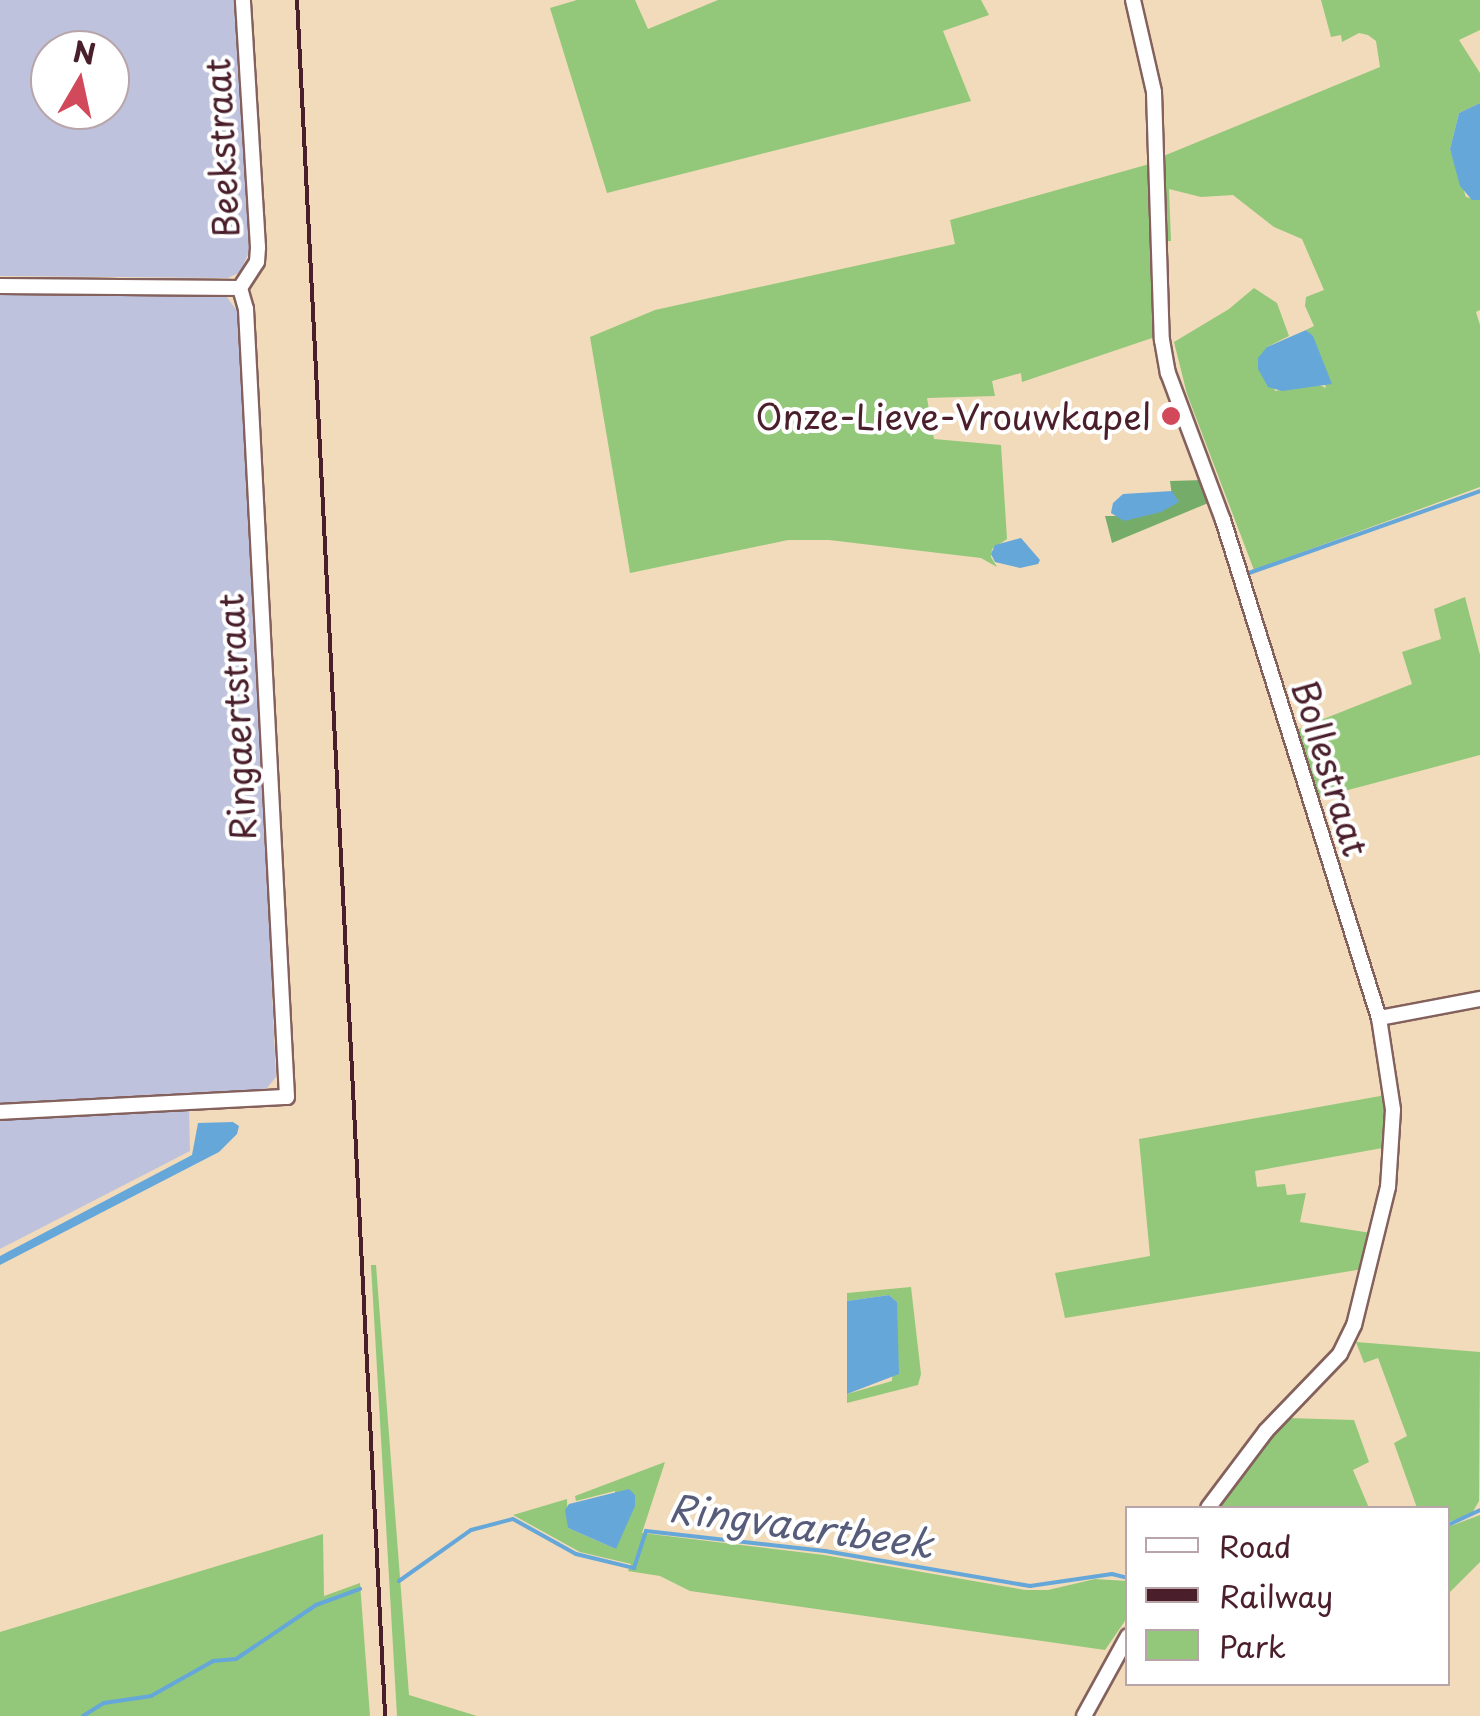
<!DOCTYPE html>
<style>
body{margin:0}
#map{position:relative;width:1480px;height:1716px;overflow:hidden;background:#f1dbba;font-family:"Playpen Sans",sans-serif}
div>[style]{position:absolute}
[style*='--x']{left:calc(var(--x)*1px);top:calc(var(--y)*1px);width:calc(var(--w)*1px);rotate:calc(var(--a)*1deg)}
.industrial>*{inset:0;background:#bfc2dd}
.green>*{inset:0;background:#93c87a}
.forest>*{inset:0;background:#76ac6a}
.water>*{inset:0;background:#66a7da}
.stream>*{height:4px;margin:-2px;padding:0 2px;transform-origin:2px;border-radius:2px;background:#66a7da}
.roads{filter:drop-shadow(2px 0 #84615d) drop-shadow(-2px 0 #84615d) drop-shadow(0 2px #84615d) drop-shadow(0 -2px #84615d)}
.minor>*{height:14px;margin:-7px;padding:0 7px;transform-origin:7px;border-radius:7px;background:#fff}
.rail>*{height:4px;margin:-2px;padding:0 2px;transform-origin:2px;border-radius:2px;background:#4a1f2b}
.dots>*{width:28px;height:28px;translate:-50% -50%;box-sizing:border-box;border:5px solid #fff;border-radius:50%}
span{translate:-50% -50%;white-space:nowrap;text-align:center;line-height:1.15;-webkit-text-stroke:8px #fff;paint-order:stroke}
.street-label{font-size:35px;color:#4a1f2b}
.poi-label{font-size:35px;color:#4a1f2b}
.right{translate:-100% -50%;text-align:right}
.water-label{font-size:38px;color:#575c7a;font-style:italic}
.legend{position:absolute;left:1125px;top:1506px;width:325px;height:180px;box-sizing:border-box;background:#fff;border:2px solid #b7a5aa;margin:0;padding:12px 18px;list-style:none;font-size:30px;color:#4a1f2b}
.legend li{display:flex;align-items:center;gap:20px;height:50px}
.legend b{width:50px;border:2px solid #b7a5aa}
.north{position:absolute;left:30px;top:30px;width:100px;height:100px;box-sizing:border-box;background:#fff;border:2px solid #b7a5aa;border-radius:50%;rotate:9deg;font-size:28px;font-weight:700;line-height:40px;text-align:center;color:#4a1f2b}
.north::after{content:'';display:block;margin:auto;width:35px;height:45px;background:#d1495b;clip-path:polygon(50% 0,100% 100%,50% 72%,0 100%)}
</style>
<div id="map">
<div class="industrial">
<i style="clip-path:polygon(evenodd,0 0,237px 0,251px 248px,240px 272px,228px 278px,0 276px,0 0,50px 50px,110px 50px,110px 110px,50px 110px,50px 50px)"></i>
<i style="clip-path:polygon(212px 292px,226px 296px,241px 316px,276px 1077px,267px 1088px,252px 1093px,0 1104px,0 293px)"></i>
<i style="clip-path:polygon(189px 1110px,190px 1151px,0 1249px,0 1119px)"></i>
</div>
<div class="green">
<i style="clip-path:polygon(577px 0,635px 0,648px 29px,718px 0,981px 0,989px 15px,943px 31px,971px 101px,607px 193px,550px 8px)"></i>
<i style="clip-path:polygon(1321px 0,1480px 0,1480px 30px,1459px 40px,1480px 73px,1480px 103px,1459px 113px,1450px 149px,1466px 197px,1480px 200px,1480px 310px,1476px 312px,1480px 325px,1480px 487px,1254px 570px,1187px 394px,1174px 342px,1229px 309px,1254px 288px,1277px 303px,1289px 336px,1267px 347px,1275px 391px,1315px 383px,1326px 388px,1313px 337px,1306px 330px,1314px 326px,1305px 306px,1306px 297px,1324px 290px,1302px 239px,1274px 227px,1233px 195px,1201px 197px,1169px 189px,1171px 241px,1166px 241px,1161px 157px,1380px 67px,1376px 41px,1368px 35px,1359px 33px,1342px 42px,1341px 35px,1331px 37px)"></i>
<i style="clip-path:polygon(1153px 163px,1155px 337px,1022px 382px,1021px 373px,992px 381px,995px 396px,927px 398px,934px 439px,1001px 445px,1007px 539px,992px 549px,991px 557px,997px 567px,981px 558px,829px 540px,788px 540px,630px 573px,590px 337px,655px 310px,955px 244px,950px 220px)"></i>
<i style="clip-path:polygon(1465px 597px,1480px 655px,1480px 755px,1318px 798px,1298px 729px,1412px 684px,1402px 652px,1441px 639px,1434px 609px)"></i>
<i style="clip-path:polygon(1386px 1095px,1388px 1147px,1255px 1171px,1257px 1187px,1285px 1184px,1287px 1195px,1306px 1193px,1300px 1222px,1371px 1233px,1363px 1269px,1065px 1318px,1055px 1273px,1150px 1256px,1139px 1139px)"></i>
<i style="clip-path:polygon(371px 1265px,376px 1265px,409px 1695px,477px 1716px,397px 1716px)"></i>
<i style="clip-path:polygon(911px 1287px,921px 1374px,918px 1385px,847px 1403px,847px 1394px,892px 1381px,897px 1302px,889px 1295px,847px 1301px,847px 1293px)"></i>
<i style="clip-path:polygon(1356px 1342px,1480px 1352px,1479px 1501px,1471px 1515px,1448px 1522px,1448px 1508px,1417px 1508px,1394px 1443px,1407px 1436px,1378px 1358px,1364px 1363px)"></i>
<i style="clip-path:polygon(1287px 1418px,1354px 1420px,1369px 1462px,1353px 1470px,1369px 1508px,1214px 1508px)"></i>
<i style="clip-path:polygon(665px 1462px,642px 1533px,824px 1555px,1025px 1590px,1048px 1590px,1095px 1579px,1127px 1581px,1127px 1618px,1105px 1650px,690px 1591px,660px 1576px,628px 1571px,631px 1564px,580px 1552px,513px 1515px,567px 1499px,568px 1528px,616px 1549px,615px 1491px,576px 1501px,575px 1496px)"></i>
<i style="clip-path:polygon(1480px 1515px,1480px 1562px,1448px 1594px,1448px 1527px)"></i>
<i style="clip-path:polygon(323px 1534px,324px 1596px,360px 1583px,370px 1716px,0 1716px,0 1632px)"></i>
</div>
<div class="forest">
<i style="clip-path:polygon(1204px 480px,1213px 501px,1112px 543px,1105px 516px,1129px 516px,1172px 496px,1170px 481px)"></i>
</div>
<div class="water">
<i style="clip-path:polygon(1480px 103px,1480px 200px,1472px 200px,1460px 186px,1450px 149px,1459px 113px)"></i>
<i style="clip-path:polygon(1306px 330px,1313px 336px,1332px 384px,1282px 391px,1268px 387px,1258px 369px,1258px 358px,1267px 347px)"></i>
<i style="clip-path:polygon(1172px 491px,1179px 502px,1161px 512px,1124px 521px,1111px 513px,1113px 503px,1123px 494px)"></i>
<i style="clip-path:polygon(1021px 538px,1040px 560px,1038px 564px,1020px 568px,995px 562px,991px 554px,995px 545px)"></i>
<i style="clip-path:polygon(233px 1122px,239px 1126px,237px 1134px,219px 1152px,0 1265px,0 1256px,192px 1155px,198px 1123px)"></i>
<i style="clip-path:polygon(889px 1295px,897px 1302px,899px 1374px,847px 1394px,847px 1301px)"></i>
<i style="clip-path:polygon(629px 1489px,635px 1495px,635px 1506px,616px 1549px,568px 1528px,565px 1510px,569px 1504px)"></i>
</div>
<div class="stream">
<i style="--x:1249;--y:573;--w:245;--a:-19.5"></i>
<i style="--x:1448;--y:1525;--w:35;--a:-25"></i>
<i style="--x:399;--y:1581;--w:88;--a:-35.3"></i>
<i style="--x:471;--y:1530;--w:43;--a:-14.7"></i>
<i style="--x:513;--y:1519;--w:72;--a:29.1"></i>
<i style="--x:576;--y:1554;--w:60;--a:13.6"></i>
<i style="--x:634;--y:1568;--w:39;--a:-72"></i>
<i style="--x:646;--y:1531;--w:180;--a:6.4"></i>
<i style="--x:825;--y:1551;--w:208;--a:9.7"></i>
<i style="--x:1030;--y:1586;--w:83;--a:-8.3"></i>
<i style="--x:1112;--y:1574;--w:16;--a:14"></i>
<i style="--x:83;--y:1716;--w:25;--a:-32"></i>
<i style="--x:104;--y:1703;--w:48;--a:-8.5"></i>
<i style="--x:151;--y:1696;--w:71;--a:-29.4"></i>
<i style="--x:213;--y:1661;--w:23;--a:-5"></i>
<i style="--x:236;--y:1659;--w:97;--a:-34"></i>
<i style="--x:316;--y:1605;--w:47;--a:-20"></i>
</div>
<div class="roads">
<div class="minor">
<i style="--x:1133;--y:0;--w:94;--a:77.1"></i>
<i style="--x:1154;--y:92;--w:248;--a:88.2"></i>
<i style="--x:1162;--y:340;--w:34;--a:80"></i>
<i style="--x:1168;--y:373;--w:157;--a:69.5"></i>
<i style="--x:1223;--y:520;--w:522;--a:72.61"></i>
<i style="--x:1379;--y:1018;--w:93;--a:81.3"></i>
<i style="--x:1393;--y:1110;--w:77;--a:93.7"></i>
<i style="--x:1388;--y:1187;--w:142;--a:103.8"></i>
<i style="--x:1354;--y:1325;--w:32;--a:116"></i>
<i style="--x:1340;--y:1354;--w:107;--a:133.9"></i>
<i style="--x:1266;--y:1431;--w:96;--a:127"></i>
<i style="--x:0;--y:286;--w:240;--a:0.5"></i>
<i style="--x:240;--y:288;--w:31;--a:-57"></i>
<i style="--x:257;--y:262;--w:15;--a:-86"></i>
<i style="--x:258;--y:247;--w:247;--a:-93.5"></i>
<i style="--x:1379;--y:1018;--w:103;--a:-10.7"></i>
<i style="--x:0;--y:1112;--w:287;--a:-3"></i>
<i style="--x:287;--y:1097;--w:789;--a:-92.98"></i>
<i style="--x:246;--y:309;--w:22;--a:-106"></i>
<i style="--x:1084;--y:1716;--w:91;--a:-61.2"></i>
</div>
</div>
<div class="rail">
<i style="--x:297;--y:0;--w:1718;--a:87.06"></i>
</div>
<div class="dots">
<i style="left:1171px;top:416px;background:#d1495b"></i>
</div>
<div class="street-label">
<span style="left:221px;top:148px;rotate:-93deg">Beekstraat</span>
<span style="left:236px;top:717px;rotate:-93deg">Ringaertstraat</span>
<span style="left:1331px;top:768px;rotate:73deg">Bollestraat</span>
</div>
<div class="poi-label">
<span class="right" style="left:1151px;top:416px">Onze-Lieve-Vrouwkapel</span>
</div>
<div class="water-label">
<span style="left:801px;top:1525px;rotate:8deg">Ringvaartbeek</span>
</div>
<ul class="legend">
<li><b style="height:12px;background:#fff"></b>Road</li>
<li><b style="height:12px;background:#4a1f2b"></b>Railway</li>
<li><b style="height:28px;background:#93c87a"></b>Park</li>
</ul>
<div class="north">N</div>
</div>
